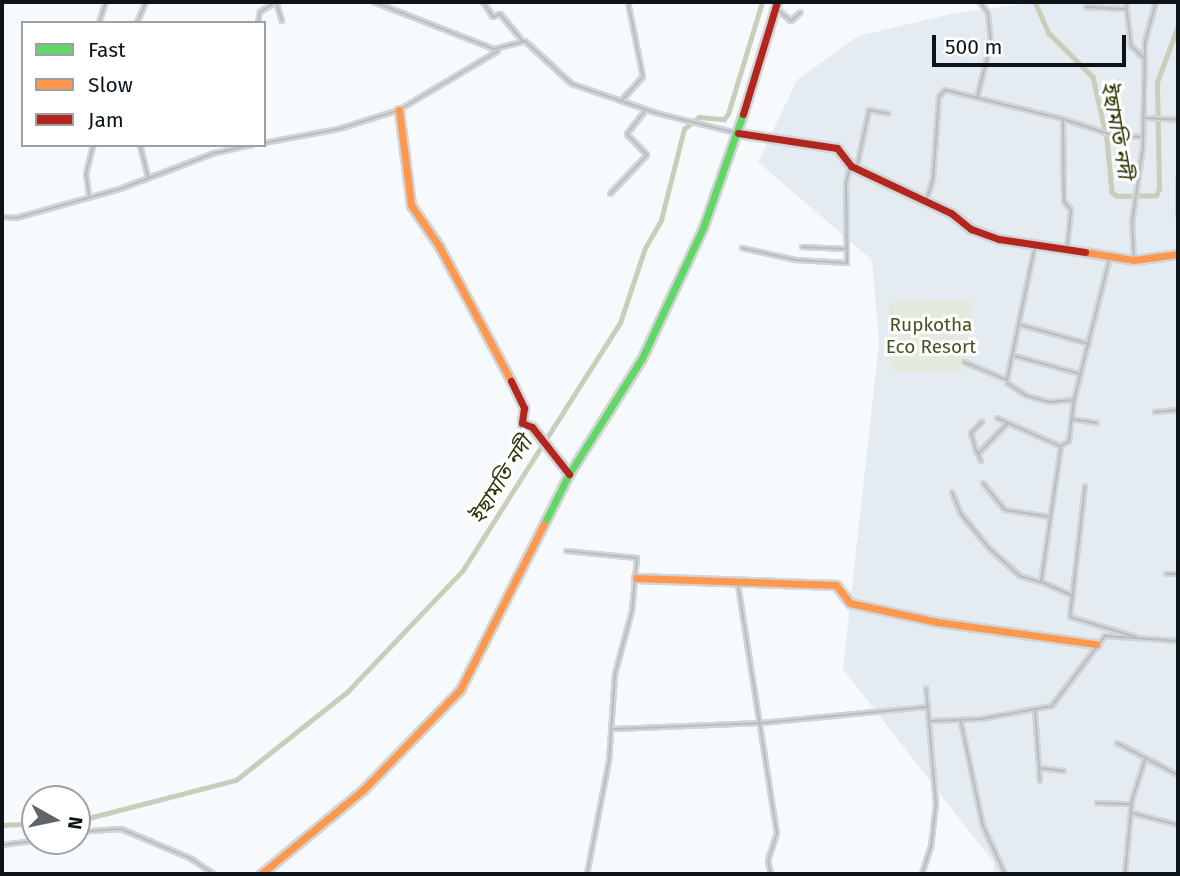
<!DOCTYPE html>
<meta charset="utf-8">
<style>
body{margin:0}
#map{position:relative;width:1180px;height:876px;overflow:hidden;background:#f7fafc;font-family:"Fira Sans","Noto Sans Bengali",sans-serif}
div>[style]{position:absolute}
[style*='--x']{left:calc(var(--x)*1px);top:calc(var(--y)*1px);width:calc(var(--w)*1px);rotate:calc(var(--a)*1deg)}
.built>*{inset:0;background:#e4ecf2}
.green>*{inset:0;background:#e5eade}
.river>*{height:4.5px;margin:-2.25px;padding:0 2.25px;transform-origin:2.25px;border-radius:2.25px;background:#c8ceba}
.roads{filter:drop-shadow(2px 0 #d2d5d7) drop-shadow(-2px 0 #d2d5d7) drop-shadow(0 2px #d2d5d7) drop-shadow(0 -2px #d2d5d7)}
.street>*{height:2px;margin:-1px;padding:0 1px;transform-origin:1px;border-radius:1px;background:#b9bdbf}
.fast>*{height:7px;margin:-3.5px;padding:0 3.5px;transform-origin:3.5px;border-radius:3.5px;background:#63d668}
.slow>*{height:7px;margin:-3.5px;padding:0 3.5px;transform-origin:3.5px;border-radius:3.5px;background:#ff974d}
.jam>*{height:7px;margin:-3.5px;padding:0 3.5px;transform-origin:3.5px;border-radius:3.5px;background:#b3261e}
span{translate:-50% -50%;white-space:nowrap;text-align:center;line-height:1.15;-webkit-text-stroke:6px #fff;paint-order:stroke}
.park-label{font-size:19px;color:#475122}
.water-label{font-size:21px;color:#2d3503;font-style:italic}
.frame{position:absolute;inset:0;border:4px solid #0c141a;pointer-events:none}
.legend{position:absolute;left:21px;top:21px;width:245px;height:126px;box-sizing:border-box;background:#fff;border:2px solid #9ea1a3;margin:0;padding:9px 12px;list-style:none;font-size:21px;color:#0c141a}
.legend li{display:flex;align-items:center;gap:14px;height:35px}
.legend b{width:35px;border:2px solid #9ea1a3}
.north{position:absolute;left:21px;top:785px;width:70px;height:70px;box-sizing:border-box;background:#fff;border:2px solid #9ea1a3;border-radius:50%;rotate:99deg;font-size:19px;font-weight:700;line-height:28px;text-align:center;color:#0c141a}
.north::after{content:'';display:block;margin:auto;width:24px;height:32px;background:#5e6469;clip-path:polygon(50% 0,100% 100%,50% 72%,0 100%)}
.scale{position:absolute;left:932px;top:35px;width:194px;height:32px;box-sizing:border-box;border:4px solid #0c141a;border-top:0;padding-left:9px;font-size:21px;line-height:24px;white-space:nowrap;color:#0c141a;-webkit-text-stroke:5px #fff;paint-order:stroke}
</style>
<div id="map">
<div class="built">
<i style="clip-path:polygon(1038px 2px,1178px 2px,1178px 874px,993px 874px,994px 863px,843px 669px,879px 342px,872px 260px,758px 162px,797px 80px,858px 36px,951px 14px)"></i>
</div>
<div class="green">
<i style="clip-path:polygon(957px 300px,973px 302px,964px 371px,890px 372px,889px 301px)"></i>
</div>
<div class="river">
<i style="--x:1035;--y:2;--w:34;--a:66"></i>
<i style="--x:1049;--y:33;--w:62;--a:45"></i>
<i style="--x:1093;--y:77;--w:64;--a:77.3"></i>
<i style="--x:1107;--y:139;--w:53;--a:84.6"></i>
<i style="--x:1112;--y:192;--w:6;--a:39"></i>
<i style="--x:1117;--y:196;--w:39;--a:-1"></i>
<i style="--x:1156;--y:195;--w:7;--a:-63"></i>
<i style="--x:1159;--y:189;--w:107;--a:-91.1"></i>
<i style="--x:1157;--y:82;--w:60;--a:-69.4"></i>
<i style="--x:77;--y:821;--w:164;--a:-14.5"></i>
<i style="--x:236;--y:780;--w:142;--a:-38.4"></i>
<i style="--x:347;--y:692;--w:168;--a:-46.4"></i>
<i style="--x:463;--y:570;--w:293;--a:-57.6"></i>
<i style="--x:620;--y:323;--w:79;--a:-71.6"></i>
<i style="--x:645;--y:248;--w:32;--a:-60"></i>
<i style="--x:661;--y:220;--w:94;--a:-75.8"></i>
<i style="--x:684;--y:129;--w:19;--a:-39"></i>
<i style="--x:699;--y:117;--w:25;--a:5"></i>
<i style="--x:724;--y:119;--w:6;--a:-51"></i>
<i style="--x:728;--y:114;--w:117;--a:-73.1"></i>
<i style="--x:2;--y:825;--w:33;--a:-3"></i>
</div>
<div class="roads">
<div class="street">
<i style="--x:374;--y:2;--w:129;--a:21.4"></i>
<i style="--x:494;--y:49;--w:32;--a:-14"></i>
<i style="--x:525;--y:41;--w:64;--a:42.5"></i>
<i style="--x:572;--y:84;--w:89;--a:19"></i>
<i style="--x:656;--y:113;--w:83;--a:13.9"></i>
<i style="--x:483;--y:2;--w:18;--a:56"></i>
<i style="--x:493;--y:17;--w:8;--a:-23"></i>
<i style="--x:500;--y:14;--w:34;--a:50"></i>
<i style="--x:1126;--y:2;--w:44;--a:83.5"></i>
<i style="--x:1131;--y:46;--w:18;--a:43"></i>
<i style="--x:2;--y:3;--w:1;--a:-90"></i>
<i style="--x:1086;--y:7;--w:39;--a:3"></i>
<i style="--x:776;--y:8;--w:20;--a:41"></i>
<i style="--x:791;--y:21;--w:13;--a:-42"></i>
<i style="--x:99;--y:23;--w:22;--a:-72"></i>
<i style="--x:137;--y:23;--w:23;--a:-67"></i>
<i style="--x:258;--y:23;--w:11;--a:-80"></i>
<i style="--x:260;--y:12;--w:19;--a:-32"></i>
<i style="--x:276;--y:2;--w:20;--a:72"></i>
<i style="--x:977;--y:98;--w:57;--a:-75.7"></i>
<i style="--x:991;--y:43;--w:30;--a:-96"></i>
<i style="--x:988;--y:13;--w:14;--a:-126"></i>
<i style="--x:623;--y:99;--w:30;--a:-48"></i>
<i style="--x:643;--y:77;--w:76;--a:-101.3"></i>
<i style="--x:1144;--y:118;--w:34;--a:3"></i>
<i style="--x:264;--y:143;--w:76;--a:-10.6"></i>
<i style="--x:339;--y:129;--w:63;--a:-17.6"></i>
<i style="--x:399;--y:110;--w:115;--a:-30.8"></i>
<i style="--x:140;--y:145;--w:34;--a:76"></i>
<i style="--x:857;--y:167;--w:58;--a:-78.1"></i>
<i style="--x:869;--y:110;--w:20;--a:11"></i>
<i style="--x:1178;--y:180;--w:35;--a:90"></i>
<i style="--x:610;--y:194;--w:54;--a:-46.5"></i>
<i style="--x:647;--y:155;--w:29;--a:-134"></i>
<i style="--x:627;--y:134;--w:29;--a:-52"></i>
<i style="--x:89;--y:195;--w:21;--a:-98"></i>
<i style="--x:86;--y:174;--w:30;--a:-76"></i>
<i style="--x:926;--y:201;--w:22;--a:-72"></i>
<i style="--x:933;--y:180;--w:83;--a:-85.9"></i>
<i style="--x:939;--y:97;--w:9;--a:-49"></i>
<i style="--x:945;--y:90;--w:122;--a:13.8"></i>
<i style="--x:2;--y:217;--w:14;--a:4"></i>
<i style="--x:16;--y:218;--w:108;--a:-15.6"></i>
<i style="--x:120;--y:189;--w:102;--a:-20.8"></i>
<i style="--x:215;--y:153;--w:38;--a:-12"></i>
<i style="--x:802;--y:247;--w:45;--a:2.5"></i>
<i style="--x:742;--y:248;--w:55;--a:12.5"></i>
<i style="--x:796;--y:260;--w:51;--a:3.4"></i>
<i style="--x:847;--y:263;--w:80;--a:-90.7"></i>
<i style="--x:846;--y:183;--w:16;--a:-76"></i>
<i style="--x:1067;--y:249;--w:39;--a:-84"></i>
<i style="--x:1071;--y:210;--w:11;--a:-128"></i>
<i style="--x:1064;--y:201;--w:82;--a:-90.7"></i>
<i style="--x:1063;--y:119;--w:52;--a:18.1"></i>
<i style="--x:1112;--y:135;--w:28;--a:4"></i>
<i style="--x:1134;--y:259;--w:36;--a:-93"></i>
<i style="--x:1132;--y:223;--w:77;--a:-81.8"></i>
<i style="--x:1143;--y:147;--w:105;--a:-88.9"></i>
<i style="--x:1145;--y:42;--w:41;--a:-74.6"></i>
<i style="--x:1021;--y:325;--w:71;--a:15.6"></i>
<i style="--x:1015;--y:356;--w:67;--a:15.5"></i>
<i style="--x:964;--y:362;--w:47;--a:22.7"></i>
<i style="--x:1007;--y:380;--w:137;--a:-78.2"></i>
<i style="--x:1007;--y:383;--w:24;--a:33"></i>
<i style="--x:1027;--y:396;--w:23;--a:15"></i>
<i style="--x:1049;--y:402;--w:24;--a:-5"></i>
<i style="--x:1155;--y:412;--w:23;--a:-5"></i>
<i style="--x:997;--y:418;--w:69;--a:24"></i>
<i style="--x:1072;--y:419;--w:25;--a:9"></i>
<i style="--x:977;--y:453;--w:21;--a:-107"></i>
<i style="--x:971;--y:433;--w:16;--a:-45"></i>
<i style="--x:981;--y:461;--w:8;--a:-113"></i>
<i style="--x:978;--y:454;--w:42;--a:-46"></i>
<i style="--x:983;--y:483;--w:35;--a:51"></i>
<i style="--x:1005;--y:510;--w:46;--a:8.8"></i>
<i style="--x:1085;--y:486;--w:132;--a:96.5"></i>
<i style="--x:1070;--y:617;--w:69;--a:16.9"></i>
<i style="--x:952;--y:492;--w:24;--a:68"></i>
<i style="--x:961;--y:514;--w:44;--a:50.5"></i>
<i style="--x:989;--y:548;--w:42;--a:42.1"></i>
<i style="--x:1020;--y:576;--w:21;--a:17"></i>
<i style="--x:566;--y:551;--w:71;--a:5.6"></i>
<i style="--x:637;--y:558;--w:53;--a:95.4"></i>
<i style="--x:632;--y:611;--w:65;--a:105.1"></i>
<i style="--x:615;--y:674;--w:87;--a:93.9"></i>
<i style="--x:609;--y:761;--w:115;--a:101"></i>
<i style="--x:1166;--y:574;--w:12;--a:0"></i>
<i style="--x:738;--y:585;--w:251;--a:81.1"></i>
<i style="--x:777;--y:833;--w:29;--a:108"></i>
<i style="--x:768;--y:861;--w:13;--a:77"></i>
<i style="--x:1073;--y:596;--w:35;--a:-156"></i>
<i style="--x:1041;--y:582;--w:137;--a:-81.6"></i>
<i style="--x:1061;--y:446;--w:9;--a:-32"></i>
<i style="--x:1069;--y:441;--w:41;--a:-83"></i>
<i style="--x:1074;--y:400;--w:147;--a:-75.9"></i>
<i style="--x:1035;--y:711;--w:70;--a:85.9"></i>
<i style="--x:931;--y:721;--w:50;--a:-2.3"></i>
<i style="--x:981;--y:719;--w:72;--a:-10.4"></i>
<i style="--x:1052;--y:706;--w:88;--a:-52.9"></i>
<i style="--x:1105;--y:636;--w:73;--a:3.9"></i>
<i style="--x:961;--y:722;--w:106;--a:78.1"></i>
<i style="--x:983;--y:826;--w:53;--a:65.4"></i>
<i style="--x:614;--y:729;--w:147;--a:-2.3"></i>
<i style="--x:761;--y:723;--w:167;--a:-5.5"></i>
<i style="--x:1117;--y:743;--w:69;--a:27.7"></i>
<i style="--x:1040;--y:768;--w:24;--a:7"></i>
<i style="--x:1097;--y:803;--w:34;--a:2"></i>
<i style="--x:1132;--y:813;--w:48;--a:14.6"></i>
<i style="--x:77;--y:832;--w:44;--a:-3.9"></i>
<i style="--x:121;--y:829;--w:75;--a:22.8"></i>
<i style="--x:190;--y:858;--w:29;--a:34"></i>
<i style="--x:2;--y:845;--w:34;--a:-7"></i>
<i style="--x:922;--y:874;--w:28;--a:-72"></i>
<i style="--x:931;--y:847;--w:43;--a:-83.4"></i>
<i style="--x:936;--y:804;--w:116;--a:-94.9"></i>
<i style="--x:1125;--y:874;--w:74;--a:-84.6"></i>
<i style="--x:1132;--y:800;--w:42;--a:-72"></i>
</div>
<div class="fast">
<i style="--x:544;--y:524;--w:56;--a:-63.4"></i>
<i style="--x:569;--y:474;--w:137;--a:-57.8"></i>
<i style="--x:642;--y:358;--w:144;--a:-64.9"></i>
<i style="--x:703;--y:228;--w:121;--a:-70.7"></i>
</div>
<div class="slow">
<i style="--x:399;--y:110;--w:96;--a:82.8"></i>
<i style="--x:411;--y:205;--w:50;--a:55.7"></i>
<i style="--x:439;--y:246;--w:153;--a:61.9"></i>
<i style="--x:1085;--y:252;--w:50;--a:9.3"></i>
<i style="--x:1134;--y:260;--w:44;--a:-7.8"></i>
<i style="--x:636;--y:578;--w:200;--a:2"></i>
<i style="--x:836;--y:585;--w:23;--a:52"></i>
<i style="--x:850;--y:603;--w:89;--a:12.3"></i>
<i style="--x:937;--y:622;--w:161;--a:7.9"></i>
<i style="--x:261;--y:874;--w:132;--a:-39.5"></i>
<i style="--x:363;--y:790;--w:139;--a:-45.9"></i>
<i style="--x:460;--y:690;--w:186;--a:-63.2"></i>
</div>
<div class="jam">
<i style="--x:743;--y:114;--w:117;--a:-73.1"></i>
<i style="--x:738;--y:133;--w:100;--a:8.6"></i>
<i style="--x:837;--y:148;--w:23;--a:52"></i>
<i style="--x:851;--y:166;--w:110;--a:25.2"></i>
<i style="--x:951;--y:213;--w:26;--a:39"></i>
<i style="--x:971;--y:229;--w:30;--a:20"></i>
<i style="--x:999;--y:239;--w:87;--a:8.6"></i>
<i style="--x:511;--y:381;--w:30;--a:64"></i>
<i style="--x:524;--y:408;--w:15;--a:98"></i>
<i style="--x:522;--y:423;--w:11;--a:22"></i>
<i style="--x:532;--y:427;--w:60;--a:51.8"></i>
</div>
</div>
<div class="park-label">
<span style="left:931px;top:336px">Rupkotha<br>Eco Resort</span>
</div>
<div class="water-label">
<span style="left:1117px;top:130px;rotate:80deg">ইছামতি নদী</span>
<span style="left:501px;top:480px;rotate:-58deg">ইছামতি নদী</span>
</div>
<div class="frame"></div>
<ul class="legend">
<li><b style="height:9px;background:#63d668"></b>Fast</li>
<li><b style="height:9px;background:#ff974d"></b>Slow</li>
<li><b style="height:9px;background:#b3261e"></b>Jam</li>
</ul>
<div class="north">N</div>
<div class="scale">500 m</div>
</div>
